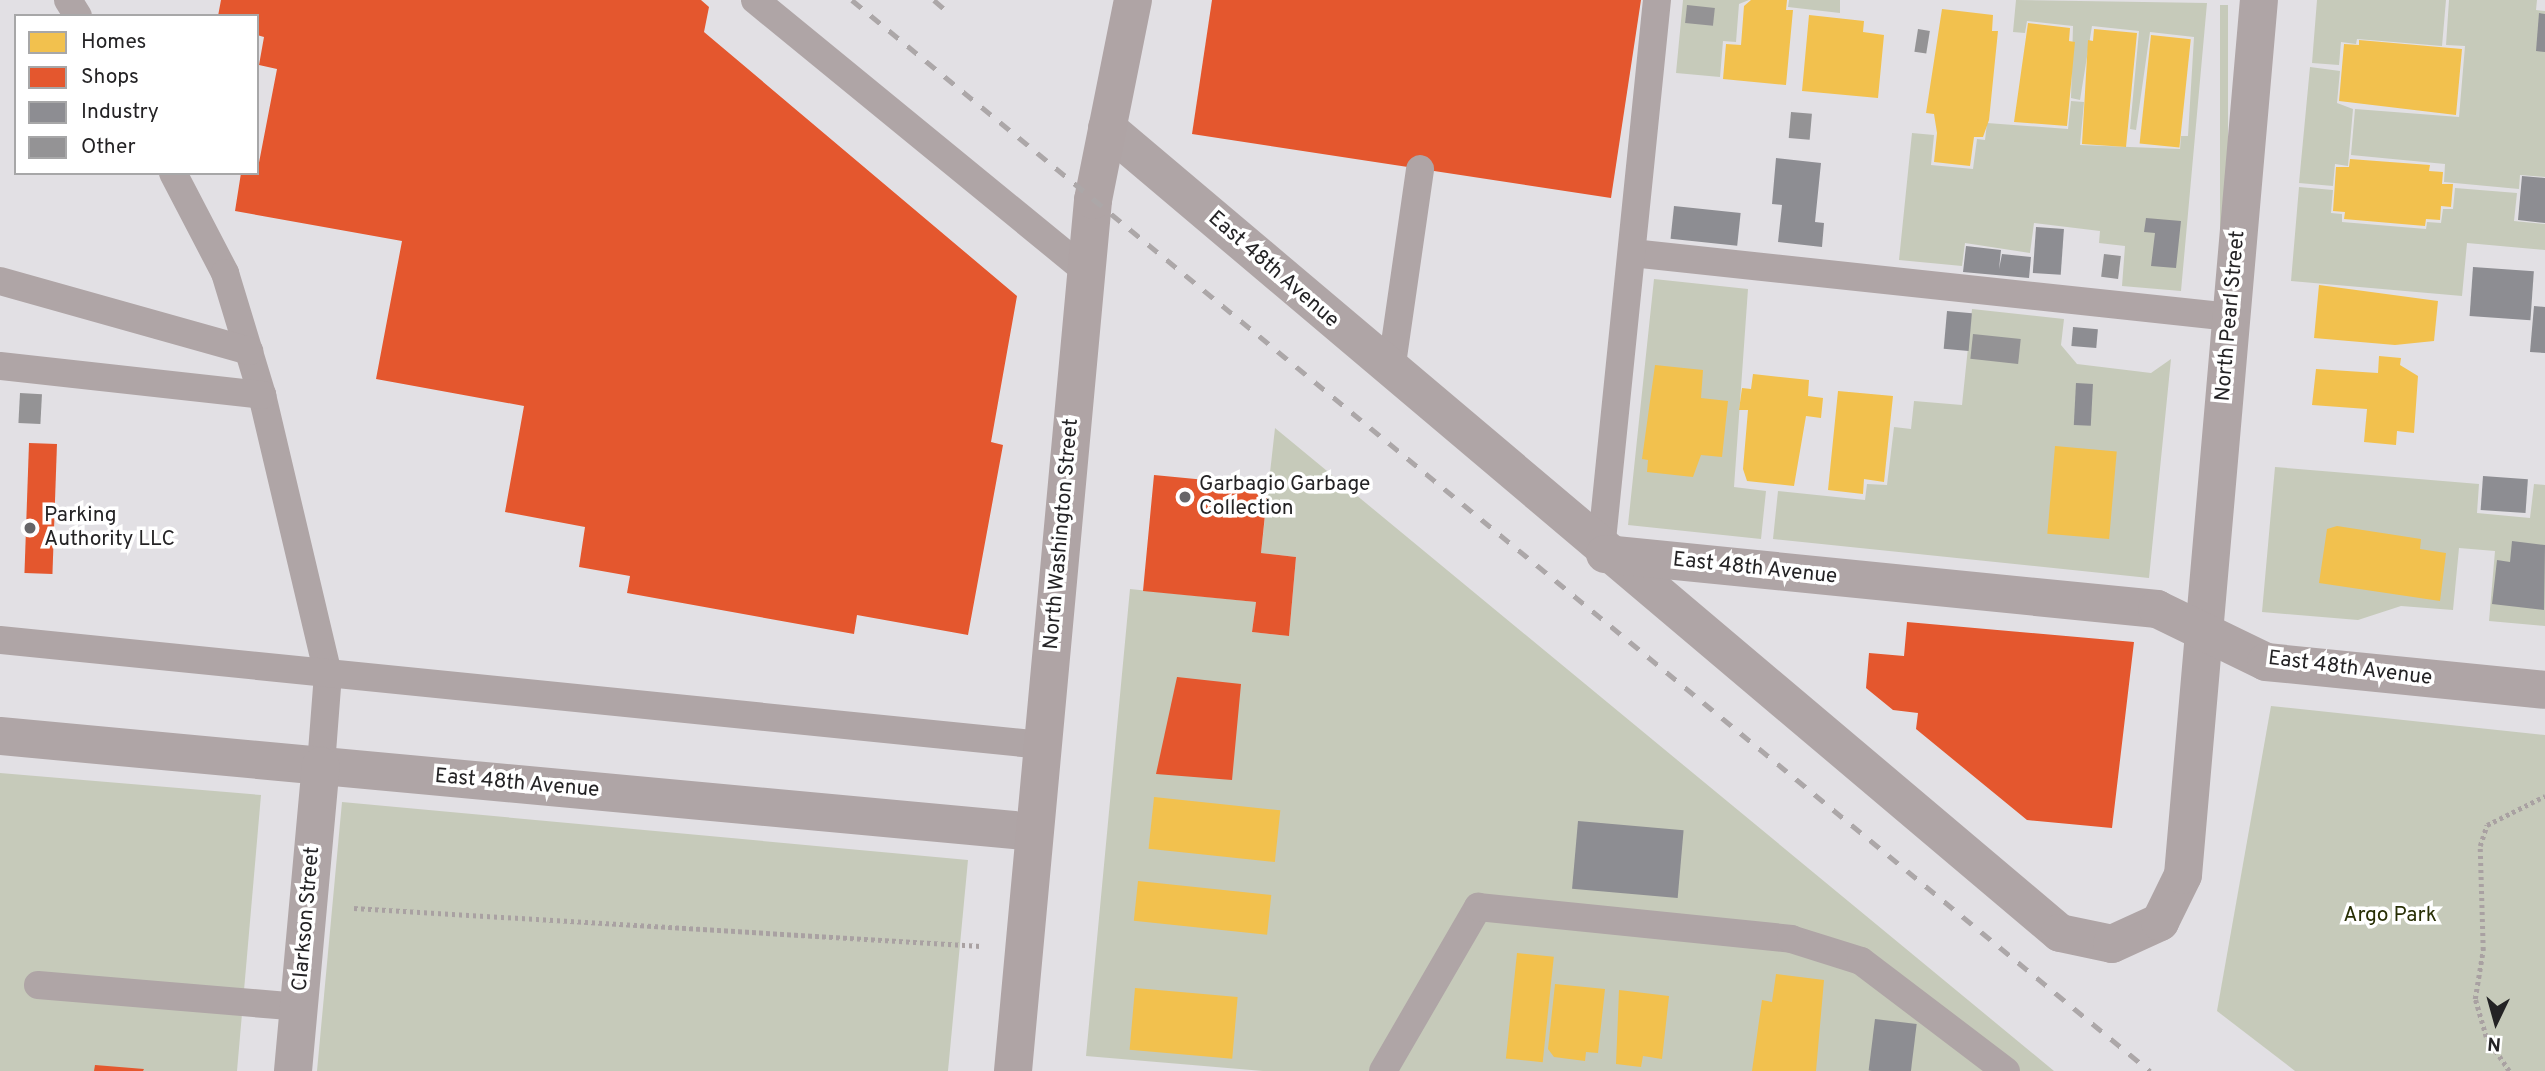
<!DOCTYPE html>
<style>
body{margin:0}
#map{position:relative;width:2545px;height:1071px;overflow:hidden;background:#e2e0e4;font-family:Overpass,sans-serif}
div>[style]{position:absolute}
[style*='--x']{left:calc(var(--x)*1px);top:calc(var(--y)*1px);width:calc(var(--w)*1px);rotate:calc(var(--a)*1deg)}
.green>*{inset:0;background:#c6caba;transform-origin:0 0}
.homes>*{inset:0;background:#f2c14e;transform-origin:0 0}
.shops>*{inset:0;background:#e4572e;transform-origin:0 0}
.industry>*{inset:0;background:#8d8d92;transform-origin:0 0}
.building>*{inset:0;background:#949395;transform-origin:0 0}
.path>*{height:4.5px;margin-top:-2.25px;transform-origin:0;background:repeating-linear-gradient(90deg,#a9a1a2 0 3.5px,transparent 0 7px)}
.lane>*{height:28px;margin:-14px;padding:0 14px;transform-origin:14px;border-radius:14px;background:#afa5a6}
.street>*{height:38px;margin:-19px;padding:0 19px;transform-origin:19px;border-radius:19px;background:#afa5a6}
.secondary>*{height:38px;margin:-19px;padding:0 19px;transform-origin:19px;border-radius:19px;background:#afa4a5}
.rail>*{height:5px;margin-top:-2.5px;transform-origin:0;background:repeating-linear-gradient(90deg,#aca7a8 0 12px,transparent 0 24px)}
.dots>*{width:19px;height:19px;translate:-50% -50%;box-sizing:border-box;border:4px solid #fff;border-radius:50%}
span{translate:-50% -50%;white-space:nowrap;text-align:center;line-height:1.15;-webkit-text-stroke:7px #fff;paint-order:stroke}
.street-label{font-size:21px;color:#242325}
.poi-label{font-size:21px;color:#242325}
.left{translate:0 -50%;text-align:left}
.park-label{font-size:21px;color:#282f05}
.legend{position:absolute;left:14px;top:14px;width:245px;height:161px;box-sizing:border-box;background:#fff;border:2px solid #a7a7a8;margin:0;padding:9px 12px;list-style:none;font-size:21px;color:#242325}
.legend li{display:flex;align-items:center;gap:14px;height:35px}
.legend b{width:35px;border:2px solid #a7a7a8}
.north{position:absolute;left:2461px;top:987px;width:70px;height:70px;-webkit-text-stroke:5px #fff;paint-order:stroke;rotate:185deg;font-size:19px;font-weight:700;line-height:28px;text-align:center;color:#242325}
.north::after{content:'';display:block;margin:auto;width:24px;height:32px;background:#242325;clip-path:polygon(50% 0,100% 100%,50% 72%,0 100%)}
</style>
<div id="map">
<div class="green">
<i style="clip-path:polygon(1683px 0,1749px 0,1739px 4px,1736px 42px,1723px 41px,1720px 77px,1676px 73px)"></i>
<i style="clip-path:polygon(1789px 0,1840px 0,1840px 13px,1788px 7px)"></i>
<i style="clip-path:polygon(2016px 0,2207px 3px,2181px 291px,2122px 286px,2125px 246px,2099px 243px,2100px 231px,2034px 223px,2030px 253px,1965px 243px,1962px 266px,1899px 260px,1912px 133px,1934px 135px,1931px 165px,1973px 169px,1977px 139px,1985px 140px,1987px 123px,2068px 129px,2071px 101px,2084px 102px,2080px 145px,2180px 149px,2181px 136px,2188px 136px,2194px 37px,2150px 32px,2136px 130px,2130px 129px,2139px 31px,2092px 26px,2080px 100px,2071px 98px,2073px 26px,2027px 21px,2025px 33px,2013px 32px)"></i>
<i style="clip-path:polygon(2317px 0,2446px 0,2442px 46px,2357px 39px,2356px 44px,2341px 42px,2339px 65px,2312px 63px)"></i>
<i style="clip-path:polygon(2449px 0,2537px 0,2536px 10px,2545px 11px,2545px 177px,2520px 175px,2519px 189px,2444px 182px,2445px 164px,2351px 155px,2355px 109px,2459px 117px,2465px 46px,2446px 45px)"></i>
<i style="left:2220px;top:5px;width:8px;height:287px"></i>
<i style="clip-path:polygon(2310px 67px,2340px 71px,2337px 103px,2353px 109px,2348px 166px,2335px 164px,2333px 186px,2299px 183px)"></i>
<i style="clip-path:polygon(2299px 187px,2333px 190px,2331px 213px,2342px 214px,2342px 222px,2426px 229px,2427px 222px,2441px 223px,2443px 209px,2453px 209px,2455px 188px,2517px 193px,2514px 221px,2545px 224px,2545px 250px,2467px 243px,2462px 296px,2291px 281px)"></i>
<i style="clip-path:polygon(1654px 279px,1748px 289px,1734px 487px,1766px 491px,1761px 539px,1628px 525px)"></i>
<i style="clip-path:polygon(1972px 309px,2064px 319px,2061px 345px,2077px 364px,2151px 373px,2171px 359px,2149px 578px,1773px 539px,1778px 491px,1865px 500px,1867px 484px,1887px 485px,1894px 427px,1911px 429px,1914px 401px,1962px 405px)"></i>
<i style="clip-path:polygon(1275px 428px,2054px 1071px,1263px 1071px,1086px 1056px,1130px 589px,1256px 602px,1252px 632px,1289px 636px,1296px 557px,1261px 553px)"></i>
<i style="clip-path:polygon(2275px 467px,2479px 484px,2477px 513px,2530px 518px,2534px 484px,2545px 485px,2545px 626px,2489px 621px,2495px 551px,2459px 548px,2453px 610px,2401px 606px,2358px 620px,2262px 612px)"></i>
<i style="clip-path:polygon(2271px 706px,2545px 735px,2545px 1071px,2295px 1071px,2217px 1011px)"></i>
<i style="clip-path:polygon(0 773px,261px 795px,237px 1071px,0 1071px)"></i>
<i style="clip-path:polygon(342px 802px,968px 860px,948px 1071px,317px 1071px)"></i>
</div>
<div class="homes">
<i style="clip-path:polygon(1751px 0,1787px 0,1786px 10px,1793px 10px,1786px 85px,1723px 79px,1726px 44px,1741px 45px,1744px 6px)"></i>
<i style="clip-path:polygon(1942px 9px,1993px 15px,1992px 31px,1998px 31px,1989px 120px,1983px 137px,1974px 137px,1970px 166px,1934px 162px,1937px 133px,1934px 114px,1926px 113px)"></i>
<i style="clip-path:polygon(1809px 15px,1864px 21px,1863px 32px,1884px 35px,1878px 98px,1802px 91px)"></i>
<i style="clip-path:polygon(2028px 23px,2070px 28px,2069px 41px,2075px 42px,2067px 126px,2014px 122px)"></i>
<i style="clip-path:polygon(2094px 29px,2137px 33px,2126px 147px,2082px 144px,2088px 40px,2093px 41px)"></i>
<i style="left:2151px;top:35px;width:40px;height:109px;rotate:6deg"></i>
<i style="clip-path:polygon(2359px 40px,2462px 49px,2456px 115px,2339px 101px,2344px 44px,2359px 45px)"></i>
<i style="clip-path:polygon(2350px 159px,2430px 165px,2429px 171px,2443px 172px,2442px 184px,2453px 184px,2451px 207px,2441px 206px,2440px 220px,2426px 219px,2425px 226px,2344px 219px,2345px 212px,2333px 211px,2336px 167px,2349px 167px)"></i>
<i style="clip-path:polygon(2319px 285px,2438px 301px,2434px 341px,2395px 345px,2314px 338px)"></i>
<i style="clip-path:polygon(2379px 356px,2401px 358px,2400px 365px,2418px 376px,2414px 433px,2397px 431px,2396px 445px,2364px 442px,2367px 409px,2312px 405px,2316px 369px,2378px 373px)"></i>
<i style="clip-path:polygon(1655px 365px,1703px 370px,1701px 398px,1728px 401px,1722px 457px,1701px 455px,1693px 477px,1647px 472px,1648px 460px,1642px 459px)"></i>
<i style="clip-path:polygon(1753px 374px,1809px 380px,1808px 396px,1823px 398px,1821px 418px,1806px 416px,1794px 486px,1747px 481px,1743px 469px,1748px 410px,1739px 410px,1742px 388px,1751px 389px)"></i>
<i style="clip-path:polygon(1838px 391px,1893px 396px,1884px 482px,1864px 479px,1863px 494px,1828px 490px)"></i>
<i style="left:2055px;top:446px;width:62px;height:88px;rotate:5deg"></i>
<i style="clip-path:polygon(2337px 526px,2421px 539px,2420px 549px,2446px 553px,2440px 601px,2319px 583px,2327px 529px)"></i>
<i style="left:1154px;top:797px;width:127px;height:52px;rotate:6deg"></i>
<i style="left:1138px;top:881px;width:134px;height:40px;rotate:6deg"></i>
<i style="left:1517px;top:953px;width:37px;height:106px;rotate:6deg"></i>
<i style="clip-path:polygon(1776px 974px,1824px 980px,1816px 1071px,1752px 1071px,1762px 1000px,1772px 1002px)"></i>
<i style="clip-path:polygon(1555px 984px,1605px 989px,1598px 1053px,1586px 1052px,1585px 1061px,1554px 1057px,1548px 1049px)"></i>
<i style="left:1135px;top:988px;width:103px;height:62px;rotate:5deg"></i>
<i style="clip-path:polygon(1619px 990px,1669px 996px,1662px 1059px,1643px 1056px,1641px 1067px,1616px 1064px)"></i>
</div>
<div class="shops">
<i style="clip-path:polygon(221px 0,701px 0,709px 7px,704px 32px,1017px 296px,991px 442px,1003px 445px,968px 635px,857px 615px,854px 634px,627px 593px,630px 576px,579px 567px,585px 527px,505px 512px,524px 406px,376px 379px,402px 241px,235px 211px,241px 173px,257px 173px,277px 69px,259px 65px,264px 37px,257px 35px,257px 16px,218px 16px)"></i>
<i style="clip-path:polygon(1212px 0,1641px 0,1611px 198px,1192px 134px)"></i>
<i style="left:29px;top:443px;width:28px;height:130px;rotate:2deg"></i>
<i style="clip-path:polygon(1154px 475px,1268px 486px,1261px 553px,1296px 557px,1289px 636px,1252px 632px,1256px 602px,1143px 591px)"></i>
<i style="clip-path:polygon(1907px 622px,2134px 642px,2112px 828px,2027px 820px,1916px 729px,1918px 713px,1893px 710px,1866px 688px,1869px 653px,1904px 656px)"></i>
<i style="clip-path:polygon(1177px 677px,1241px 684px,1232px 780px,1156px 774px)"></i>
<i style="clip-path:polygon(95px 1065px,144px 1069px,143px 1071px,94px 1071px)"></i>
</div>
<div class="industry">
<i style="clip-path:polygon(2539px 13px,2545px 14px,2545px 52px,2536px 51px)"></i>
<i style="clip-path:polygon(1776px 158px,1821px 163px,1815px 222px,1824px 223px,1822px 247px,1778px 242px,1782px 205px,1772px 204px)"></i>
<i style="clip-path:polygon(2522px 176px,2545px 178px,2545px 223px,2518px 220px)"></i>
<i style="left:1674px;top:206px;width:67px;height:33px;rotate:6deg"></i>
<i style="clip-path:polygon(2146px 218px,2181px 221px,2176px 268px,2151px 266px,2155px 233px,2144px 232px)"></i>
<i style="left:2036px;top:227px;width:28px;height:46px;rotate:4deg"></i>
<i style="clip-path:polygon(1966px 246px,2001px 250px,1999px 269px,2002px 254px,2031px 257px,2029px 278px,1963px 272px)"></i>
<i style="left:2473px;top:267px;width:61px;height:49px;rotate:4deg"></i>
<i style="clip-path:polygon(2534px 306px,2545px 307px,2545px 353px,2530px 352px)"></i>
<i style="left:1947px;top:311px;width:25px;height:38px;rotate:5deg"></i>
<i style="left:2073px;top:327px;width:25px;height:19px;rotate:5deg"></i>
<i style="left:2076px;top:383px;width:17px;height:42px;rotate:3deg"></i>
<i style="left:2483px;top:476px;width:45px;height:34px;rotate:4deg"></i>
<i style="clip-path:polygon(2512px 541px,2545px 545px,2544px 610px,2492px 604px,2497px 560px,2510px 562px)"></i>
<i style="left:1578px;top:821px;width:106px;height:68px;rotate:5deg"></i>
<i style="left:1875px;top:1019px;width:42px;height:52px;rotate:7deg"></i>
</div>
<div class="building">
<i style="left:1687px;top:5px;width:28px;height:18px;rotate:6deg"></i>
<i style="left:1918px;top:29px;width:12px;height:23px;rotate:9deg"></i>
<i style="left:1791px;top:112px;width:21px;height:26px;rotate:5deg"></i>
<i style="left:2104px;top:254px;width:17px;height:23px;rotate:7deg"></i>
<i style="left:1973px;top:334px;width:48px;height:25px;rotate:6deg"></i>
<i style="left:20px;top:393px;width:22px;height:30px;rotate:3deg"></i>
</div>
<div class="path">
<i style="--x:354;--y:908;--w:628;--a:3.47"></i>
<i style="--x:2509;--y:1071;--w:41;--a:-124.1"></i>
<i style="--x:2486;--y:1037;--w:40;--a:-106"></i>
<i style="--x:2475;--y:999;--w:50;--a:-80.7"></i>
<i style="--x:2483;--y:950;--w:104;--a:-91.7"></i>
<i style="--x:2480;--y:846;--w:22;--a:-72"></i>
<i style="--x:2487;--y:825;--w:65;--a:-26.6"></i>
</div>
<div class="lane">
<i style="--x:68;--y:0;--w:19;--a:58"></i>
<i style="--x:755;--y:0;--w:428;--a:39.3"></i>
<i style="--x:173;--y:173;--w:113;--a:62.5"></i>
<i style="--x:225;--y:273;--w:127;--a:73.1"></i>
<i style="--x:262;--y:395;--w:287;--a:76.7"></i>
<i style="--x:328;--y:674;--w:92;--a:94.4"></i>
<i style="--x:1632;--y:253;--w:602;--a:6.1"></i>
<i style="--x:0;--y:281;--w:259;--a:15.7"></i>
<i style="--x:0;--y:366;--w:264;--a:6.3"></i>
<i style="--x:1391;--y:371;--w:204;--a:-81.8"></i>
<i style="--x:1601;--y:550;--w:553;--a:-84.19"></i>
<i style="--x:0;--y:640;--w:1047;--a:5.75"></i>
<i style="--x:38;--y:985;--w:262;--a:4.8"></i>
<i style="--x:1383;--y:1071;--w:190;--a:-59.9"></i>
<i style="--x:1478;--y:907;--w:315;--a:5.8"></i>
<i style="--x:1791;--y:939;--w:73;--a:17.4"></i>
<i style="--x:1861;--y:961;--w:182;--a:37.2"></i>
</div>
<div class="street">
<i style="--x:1107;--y:128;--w:1247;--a:40.19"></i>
<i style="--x:2060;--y:933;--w:53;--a:11.9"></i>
<i style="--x:2112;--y:944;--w:53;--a:-24.6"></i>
<i style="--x:2160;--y:922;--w:52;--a:-63.9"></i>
<i style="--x:2183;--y:875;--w:878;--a:-85.04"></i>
<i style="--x:1605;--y:554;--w:555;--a:5.69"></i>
<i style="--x:2157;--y:609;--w:121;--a:25.9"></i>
<i style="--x:2266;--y:662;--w:280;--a:5.7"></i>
<i style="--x:0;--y:736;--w:1038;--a:5.3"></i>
<i style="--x:293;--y:1071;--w:306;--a:-84.8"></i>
</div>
<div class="secondary">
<i style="--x:1013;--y:1071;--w:875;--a:-84.75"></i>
<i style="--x:1093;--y:200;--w:204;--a:-78.7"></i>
</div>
<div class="rail">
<i style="--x:852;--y:0;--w:1683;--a:39.53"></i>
<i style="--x:934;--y:0;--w:20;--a:41"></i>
</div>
<div class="dots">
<i style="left:1185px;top:497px;background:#666568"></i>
<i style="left:30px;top:528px;background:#666568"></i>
</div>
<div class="street-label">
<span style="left:1273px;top:270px;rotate:41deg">East 48th Avenue</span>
<span style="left:2231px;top:316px;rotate:-85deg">North Pearl Street</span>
<span style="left:1062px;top:534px;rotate:-85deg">North Washington Street</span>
<span style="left:1755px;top:569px;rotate:6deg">East 48th Avenue</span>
<span style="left:2350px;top:669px;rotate:7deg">East 48th Avenue</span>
<span style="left:517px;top:784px;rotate:5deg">East 48th Avenue</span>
<span style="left:307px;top:919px;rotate:-85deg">Clarkson Street</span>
</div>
<div class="poi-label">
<span class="left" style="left:1199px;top:497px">Garbagio Garbage<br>Collection</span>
<span class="left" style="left:44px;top:528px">Parking<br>Authority LLC</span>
</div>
<div class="park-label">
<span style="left:2390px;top:916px">Argo Park</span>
</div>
<ul class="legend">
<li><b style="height:19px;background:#f2c14e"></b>Homes</li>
<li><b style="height:19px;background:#e4572e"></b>Shops</li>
<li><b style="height:19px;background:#8d8d92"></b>Industry</li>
<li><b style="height:19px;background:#949395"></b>Other</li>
</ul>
<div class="north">N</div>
</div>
